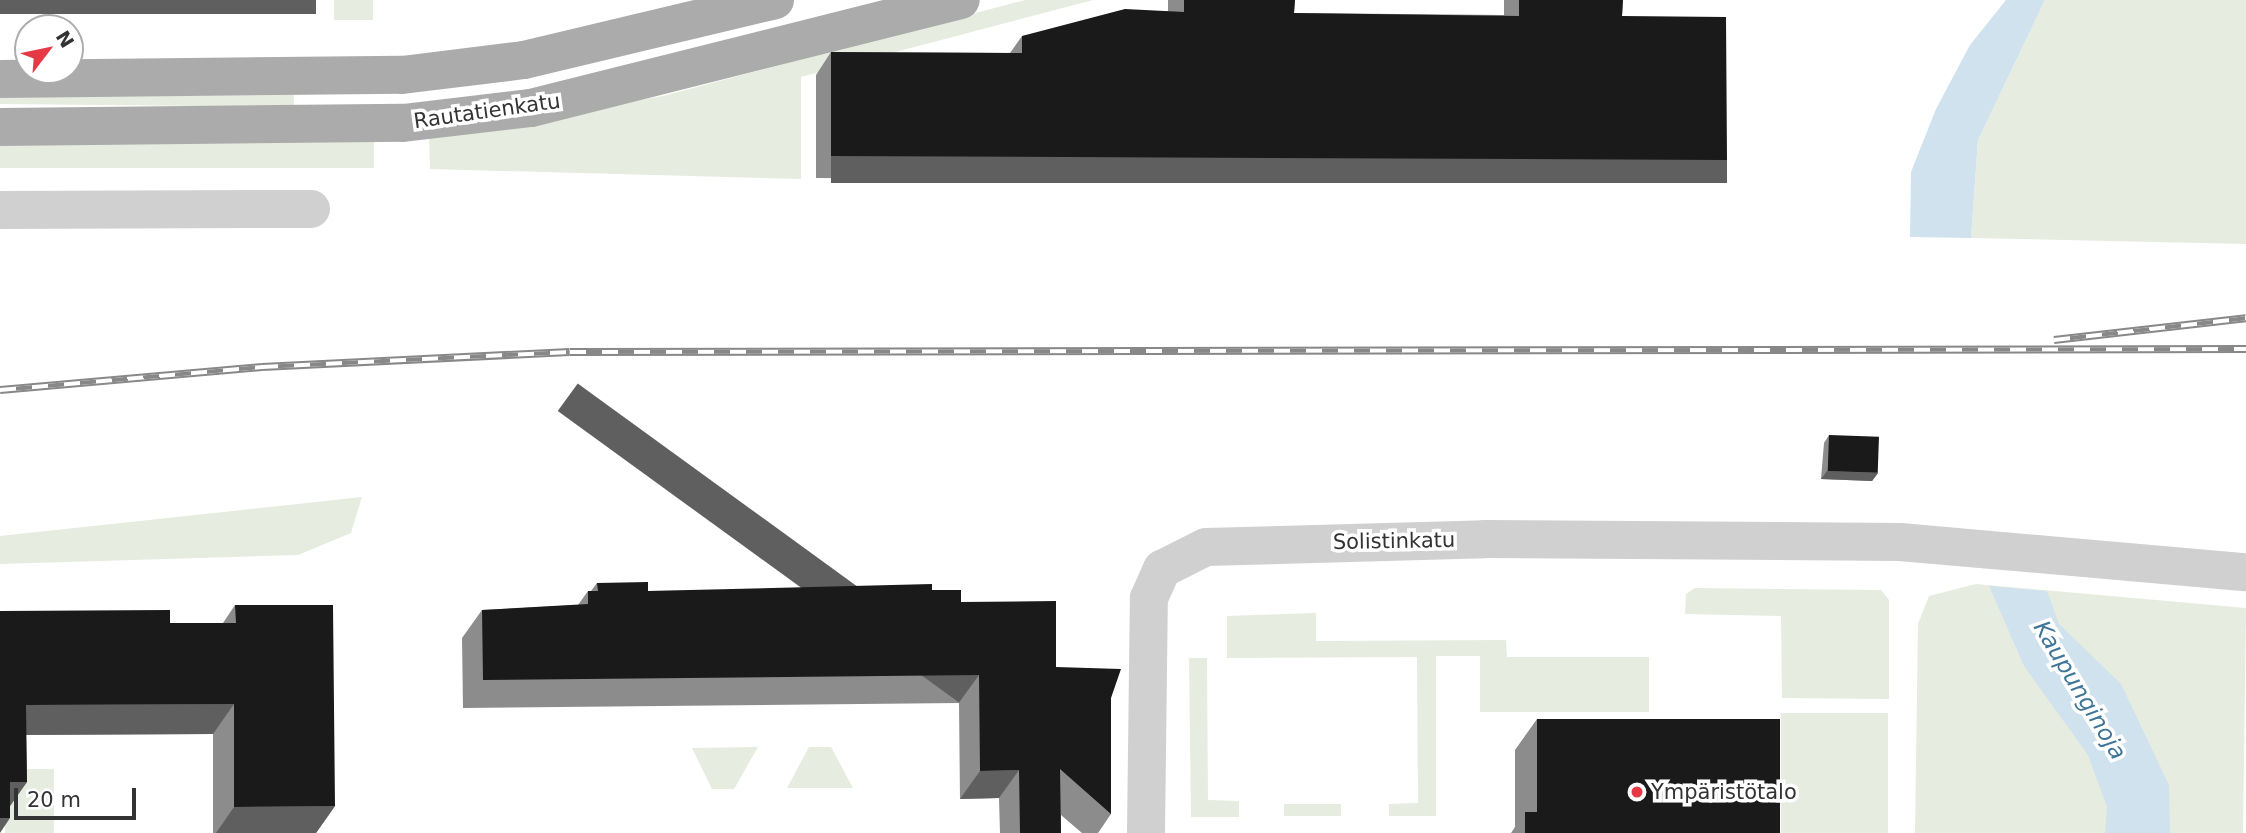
<!DOCTYPE html>
<meta charset="utf-8">
<style>
body{margin:0}
#map{position:relative;width:2246px;height:833px;overflow:hidden;background:#fff;font-family:"DejaVu Sans",sans-serif}
div>[style]{position:absolute}
[style*='--x']{left:calc(var(--x)*1px);top:calc(var(--y)*1px);width:calc(var(--w)*1px);rotate:calc(var(--a)*1deg)}
.green>*{inset:0;background:#e6ecdf;transform-origin:0 0}
.water>*{inset:0;background:#cfe2ee}
.minor>*{height:38px;margin:-19px;padding:0 19px;transform-origin:19px;border-radius:19px;background:#d0d0d0}
.major>*{height:38px;margin:-19px;padding:0 19px;transform-origin:19px;border-radius:19px;background:#ababab}
.rail>*{height:8px;margin-top:-4px;transform-origin:0;background:repeating-linear-gradient(90deg,#fff 0 16px,#888 0 32px);box-sizing:border-box;border-block:2px solid #888}
.wall>*{inset:0;background:#8c8c8c}
.shaded-wall>*{inset:0;background:#5f5f5f;transform-origin:0 0}
.building>*{inset:0;background:#1a1a1a;transform-origin:0 0}
.dots>*{width:19px;height:19px;translate:-50% -50%;box-sizing:border-box;border:4px solid #fff;border-radius:50%}
span{translate:-50% -50%;white-space:nowrap;text-align:center;line-height:1.15;-webkit-text-stroke:7px #fff;paint-order:stroke}
.street-label{font-size:21px;color:#333}
.poi-label{font-size:21px;color:#333}
.left{translate:0 -50%;text-align:left}
.water-label{font-size:23px;color:#3f7597;font-style:italic}
.north{position:absolute;left:14px;top:14px;width:70px;height:70px;box-sizing:border-box;background:#fff;border:2px solid #adadad;border-radius:50%;rotate:58deg;font-size:19px;font-weight:700;line-height:28px;text-align:center;color:#333}
.north::after{content:'';display:block;margin:auto;width:24px;height:32px;background:#e63946;clip-path:polygon(50% 0,100% 100%,50% 72%,0 100%)}
.scale{position:absolute;left:14px;top:788px;width:122px;height:32px;box-sizing:border-box;border:4px solid #333;border-top:0;padding-left:9px;font-size:21px;line-height:24px;white-space:nowrap;color:#333;-webkit-text-stroke:5px #fff;paint-order:stroke}
</style>
<div id="map">
<div class="green">
<i style="left:334px;top:0;width:39px;height:20px"></i>
<i style="clip-path:polygon(1025px 0,1093px 0,801px 77px,801px 179px,430px 169px,429px 137px,663px 96px)"></i>
<i style="clip-path:polygon(2045px 0,2246px 0,2246px 244px,1971px 238px,1978px 140px)"></i>
<i style="clip-path:polygon(294px 95px,294px 107px,0 104px,0 96px)"></i>
<i style="left:0;top:140px;width:374px;height:28px"></i>
<i style="clip-path:polygon(362px 497px,351px 533px,298px 555px,0 564px,0 536px)"></i>
<i style="clip-path:polygon(1976px 584px,2246px 608px,2243px 833px,1915px 833px,1918px 624px,1929px 596px)"></i>
<i style="clip-path:polygon(1695px 588px,1881px 590px,1889px 600px,1889px 699px,1782px 698px,1781px 616px,1685px 614px,1686px 594px)"></i>
<i style="clip-path:polygon(1316px 613px,1316px 641px,1506px 640px,1507px 657px,1649px 657px,1649px 712px,1480px 712px,1480px 656px,1436px 656px,1436px 816px,1389px 816px,1389px 804px,1418px 803px,1417px 657px,1227px 658px,1227px 616px)"></i>
<i style="clip-path:polygon(1189px 658px,1207px 658px,1208px 800px,1239px 801px,1239px 817px,1191px 817px)"></i>
<i style="left:1781px;top:713px;width:107px;height:120px"></i>
<i style="clip-path:polygon(758px 747px,734px 789px,712px 789px,692px 748px)"></i>
<i style="clip-path:polygon(809px 747px,831px 747px,853px 788px,787px 788px)"></i>
<i style="left:54px;top:769px;width:64px;height:49px;rotate:90deg"></i>
<i style="left:1341px;top:804px;width:12px;height:57px;rotate:90deg"></i>
</div>
<div class="water">
<i style="clip-path:polygon(2006px 0,2045px 0,1978px 140px,1971px 238px,1910px 237px,1911px 172px,1936px 109px,1970px 45px)"></i>
<i style="clip-path:polygon(1989px 586px,2047px 591px,2059px 624px,2121px 684px,2169px 785px,2170px 833px,2105px 833px,2107px 807px,2088px 755px,2024px 666px)"></i>
</div>
<div class="minor">
<i style="--x:0;--y:210;--w:311;--a:-0.2"></i>
<i style="--x:1146;--y:833;--w:235;--a:-89.3"></i>
<i style="--x:1149;--y:598;--w:32;--a:-66"></i>
<i style="--x:1162;--y:569;--w:49;--a:-26.6"></i>
<i style="--x:1206;--y:547;--w:279;--a:-1.6"></i>
<i style="--x:1485;--y:539;--w:415;--a:0.4"></i>
<i style="--x:1900;--y:542;--w:347;--a:5"></i>
</div>
<div class="major">
<i style="--x:0;--y:79;--w:402;--a:-0.6"></i>
<i style="--x:402;--y:75;--w:123;--a:-7"></i>
<i style="--x:524;--y:60;--w:258;--a:-13.4"></i>
<i style="--x:0;--y:127;--w:403;--a:-0.6"></i>
<i style="--x:403;--y:123;--w:129;--a:-6.7"></i>
<i style="--x:531;--y:108;--w:443;--a:-14.1"></i>
</div>
<div class="rail">
<i style="--x:2054;--y:340;--w:193;--a:-6.5"></i>
<i style="--x:0;--y:390;--w:263;--a:-5"></i>
<i style="--x:262;--y:367;--w:308;--a:-2.8"></i>
<i style="--x:570;--y:352;--w:1676;--a:-0.1"></i>
</div>
<div class="wall">
<i style="clip-path:polygon(1168px 0,1295px 0,1294px 13px,1504px 15px,1504px 0,1623px 0,1622px 16px,1711px 183px,816px 178px,816px 75px,831px 52px,1010px 53px,1022px 36px,1168px 11px)"></i>
<i style="clip-path:polygon(1829px 435px,1878px 473px,1872px 481px,1821px 479px,1824px 443px)"></i>
<i style="clip-path:polygon(597px 583px,648px 591px,932px 590px,961px 602px,1056px 667px,1111px 698px,1111px 814px,1098px 833px,1082px 833px,1061px 815px,1061px 833px,1000px 833px,999px 798px,960px 799px,959px 703px,463px 708px,462px 638px,482px 610px,578px 605px,588px 591px,591px 591px)"></i>
<i style="clip-path:polygon(235px 605px,335px 806px,316px 833px,213px 833px,213px 734px,26px 735px,27px 782px,10px 805px,0 611px,170px 623px,223px 623px)"></i>
<i style="clip-path:polygon(1537px 719px,1780px 833px,1511px 833px,1515px 827px,1515px 750px)"></i>
</div>
<div class="shaded-wall">
<i style="left:0;top:0;width:316px;height:14px"></i>
<i style="left:831px;top:156px;width:896px;height:27px"></i>
<i style="clip-path:polygon(1827px 471px,1878px 473px,1872px 481px,1821px 479px)"></i>
<i style="left:979px;top:675px;width:34px;height:496px;rotate:126deg"></i>
<i style="clip-path:polygon(234px 704px,213px 734px,5px 735px,26px 705px)"></i>
<i style="clip-path:polygon(1019px 770px,999px 798px,960px 799px,980px 771px)"></i>
<i style="clip-path:polygon(10px 782px,27px 782px,6px 812px)"></i>
<i style="clip-path:polygon(335px 806px,316px 833px,216px 833px,234px 807px)"></i>
<i style="clip-path:polygon(0 818px,10px 818px,0 833px)"></i>
</div>
<div class="building">
<i style="clip-path:polygon(1184px 0,1295px 0,1294px 13px,1519px 16px,1519px 0,1623px 0,1622px 16px,1726px 17px,1727px 160px,831px 156px,831px 52px,1022px 53px,1022px 36px,1125px 9px,1184px 12px)"></i>
<i style="left:1829px;top:435px;width:50px;height:36px;rotate:2deg"></i>
<i style="clip-path:polygon(648px 582px,648px 591px,932px 584px,932px 590px,961px 590px,961px 602px,1056px 601px,1056px 667px,1121px 669px,1111px 698px,1111px 814px,1060px 769px,1061px 833px,1020px 833px,1019px 770px,980px 771px,979px 675px,483px 680px,482px 610px,588px 604px,588px 591px,598px 591px,597px 583px)"></i>
<i style="clip-path:polygon(235px 605px,333px 605px,335px 806px,234px 807px,234px 704px,26px 705px,27px 782px,10px 782px,10px 818px,0 818px,0 611px,170px 610px,170px 623px,236px 623px)"></i>
<i style="clip-path:polygon(1537px 719px,1780px 719px,1780px 833px,1525px 833px,1525px 812px,1537px 812px)"></i>
</div>
<div class="dots">
<i style="left:1637px;top:792px;background:#e63946"></i>
</div>
<div class="street-label">
<span style="left:487px;top:111px;rotate:-8deg">Rautatienkatu</span>
<span style="left:1394px;top:541px;rotate:-1deg">Solistinkatu</span>
</div>
<div class="poi-label">
<span class="left" style="left:1651px;top:792px">Ympäristötalo</span>
</div>
<div class="water-label">
<span style="left:2080px;top:690px;rotate:59deg">Kaupunginoja</span>
</div>
<div class="north">N</div>
<div class="scale">20 m</div>
</div>
